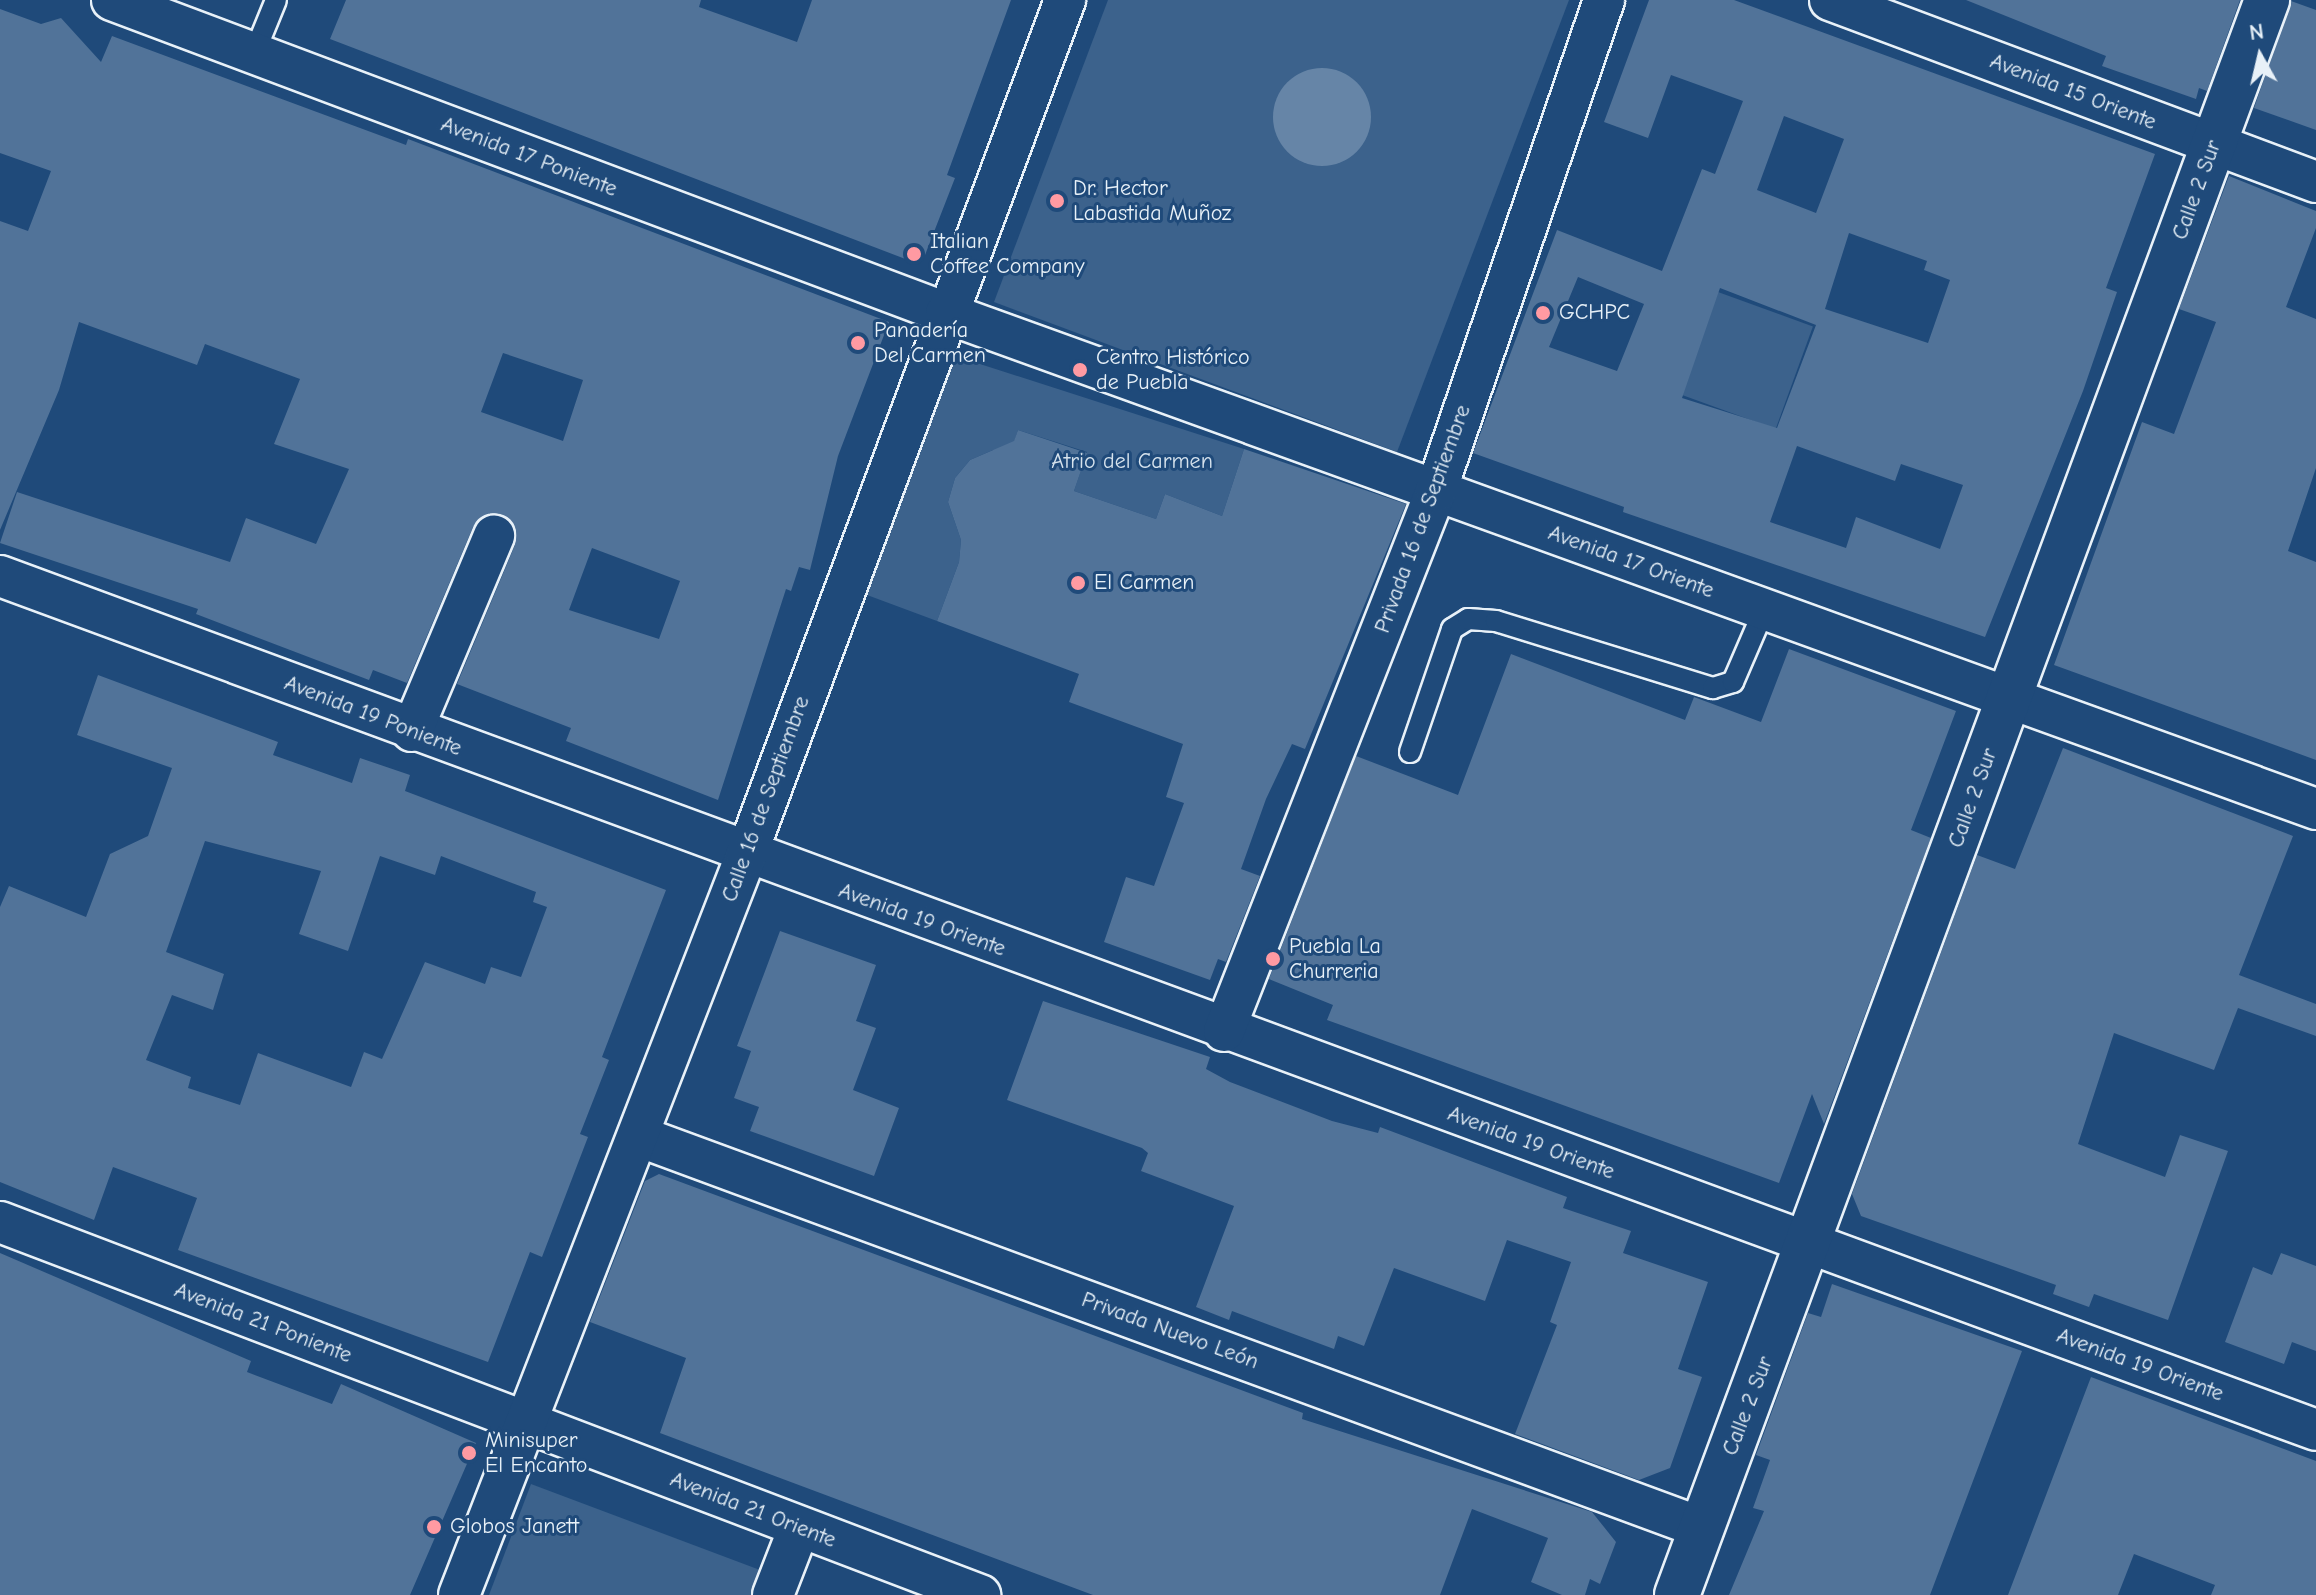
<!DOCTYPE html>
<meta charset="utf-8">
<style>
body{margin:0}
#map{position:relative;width:2316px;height:1595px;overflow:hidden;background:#1f4a7a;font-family:"Comic Neue",sans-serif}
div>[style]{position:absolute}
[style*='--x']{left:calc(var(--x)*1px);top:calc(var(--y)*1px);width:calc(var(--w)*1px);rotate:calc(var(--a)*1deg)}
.green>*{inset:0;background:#3c628c;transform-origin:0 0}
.water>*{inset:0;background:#6685a7}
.round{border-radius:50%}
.building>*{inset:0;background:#517399}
.roads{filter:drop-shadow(2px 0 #e8f1f8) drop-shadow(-2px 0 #e8f1f8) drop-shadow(0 2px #e8f1f8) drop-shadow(0 -2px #e8f1f8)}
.lane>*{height:20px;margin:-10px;padding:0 10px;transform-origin:10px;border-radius:10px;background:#1f4a7a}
.street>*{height:40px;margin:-20px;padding:0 20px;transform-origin:20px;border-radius:20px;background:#1f4a7a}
.secondary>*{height:44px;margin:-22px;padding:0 22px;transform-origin:22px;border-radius:22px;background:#1f4a7a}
.dots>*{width:22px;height:22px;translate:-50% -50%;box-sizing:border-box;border:4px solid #1f4a7a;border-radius:50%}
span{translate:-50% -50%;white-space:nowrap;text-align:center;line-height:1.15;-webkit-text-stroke:6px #1f4a7a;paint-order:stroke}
.street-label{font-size:22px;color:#e8f1f8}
.poi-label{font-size:22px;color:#e8f1f8}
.left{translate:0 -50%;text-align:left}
.park-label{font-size:22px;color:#d7e3ed}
.north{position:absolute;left:2220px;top:16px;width:80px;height:80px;-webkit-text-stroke:6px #1f4a7a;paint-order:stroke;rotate:352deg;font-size:22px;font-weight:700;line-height:32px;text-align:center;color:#e8f1f8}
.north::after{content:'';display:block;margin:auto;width:28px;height:36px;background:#e8f1f8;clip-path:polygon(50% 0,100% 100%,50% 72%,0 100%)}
</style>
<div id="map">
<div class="green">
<i style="clip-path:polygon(1108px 0,1569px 0,1397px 452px,994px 302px)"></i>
<i style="left:1718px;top:292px;width:101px;height:109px;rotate:20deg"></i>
<i style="clip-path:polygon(952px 355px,1244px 449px,1222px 516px,1165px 494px,1156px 519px,1074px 491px,1087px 452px,1018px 430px,1010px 455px,993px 450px,970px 460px,955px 478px,948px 502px,961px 540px,959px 562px,937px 621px,859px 592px)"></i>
<i style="clip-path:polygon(531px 1484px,768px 1573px,760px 1595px,489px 1595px)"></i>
</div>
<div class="water">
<i class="round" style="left:1273px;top:68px;width:98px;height:98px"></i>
</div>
<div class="building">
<i style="clip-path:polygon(346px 0,701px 0,699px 7px,797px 42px,812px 0,1011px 0,947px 175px,955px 178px,925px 255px,908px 260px,330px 39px)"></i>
<i style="clip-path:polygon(evenodd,1649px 0,1734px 0,2155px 154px,2106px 288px,2117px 292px,2083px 391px,1985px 637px,1623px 512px,1624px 507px,1473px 453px,1557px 230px,1662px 271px,1702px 169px,1715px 174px,1743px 101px,1671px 75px,1648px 138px,1604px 122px,1649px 0,1784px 116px,1844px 139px,1816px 213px,1757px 190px,1784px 116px,1649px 0,1849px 233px,1927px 261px,1924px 270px,1950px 280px,1928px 343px,1825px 309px,1849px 233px,1649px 0,1578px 277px,1644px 304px,1617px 371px,1549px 347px,1578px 277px,1649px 0,1720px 288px,1816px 325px,1777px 428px,1682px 398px,1720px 288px,1649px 0,1797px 446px,1895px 481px,1901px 464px,1963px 485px,1940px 549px,1856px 517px,1846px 548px,1770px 522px,1797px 446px)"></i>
<i style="clip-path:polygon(1966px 0,2240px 0,2207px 91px,2199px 88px,2196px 99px,2102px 66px,2106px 56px)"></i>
<i style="clip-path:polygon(2291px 1px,2316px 10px,2316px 130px,2254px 108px)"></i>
<i style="clip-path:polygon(evenodd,0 9px,41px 24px,61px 18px,101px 62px,112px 36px,406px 145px,408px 139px,889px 322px,838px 456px,810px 570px,799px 567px,791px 591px,786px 589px,718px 800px,566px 741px,571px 728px,457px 684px,515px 545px,513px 523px,502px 515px,481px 517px,473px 527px,407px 683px,373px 670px,369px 680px,196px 614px,198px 609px,0 543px,17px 492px,230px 562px,246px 518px,316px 544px,349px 469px,274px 444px,300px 379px,205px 344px,197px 365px,79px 322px,59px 390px,0 530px,0 221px,28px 231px,51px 171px,0 153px,0 9px,503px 353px,583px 380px,563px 441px,481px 412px,503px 353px,0 9px,592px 548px,680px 581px,659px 639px,569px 610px,592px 548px)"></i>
<i style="clip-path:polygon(2229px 176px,2316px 211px,2316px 228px,2286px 307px,2316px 319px,2316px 468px,2288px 551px,2316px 562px,2316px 760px,2054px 665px,2142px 422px,2174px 434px,2216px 322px,2179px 309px)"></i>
<i style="clip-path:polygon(1018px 430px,1087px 453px,1074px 491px,1156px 519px,1165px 494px,1222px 516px,1244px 449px,1406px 504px,1305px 749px,1292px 744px,1266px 799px,1241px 869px,1260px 876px,1226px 962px,1218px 959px,1210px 980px,1104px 942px,1126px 877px,1154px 886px,1184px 803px,1166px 797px,1183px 744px,1069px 702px,1079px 674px,937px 621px,959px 562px,961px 540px,948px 502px,955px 478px,970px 460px,1014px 441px)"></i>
<i style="clip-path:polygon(1789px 649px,1956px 711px,1911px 830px,1931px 838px,1824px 1124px,1812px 1094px,1779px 1183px,1327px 1020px,1333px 1005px,1269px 979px,1356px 756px,1458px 795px,1511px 654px,1685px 720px,1694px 697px,1761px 722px)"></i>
<i style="clip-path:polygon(evenodd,98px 675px,278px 742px,273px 755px,352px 783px,360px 758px,410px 775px,405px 791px,666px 890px,602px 1057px,609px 1060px,580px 1134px,588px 1137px,542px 1257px,530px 1252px,488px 1362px,178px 1250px,197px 1198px,113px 1167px,94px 1220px,0 1182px,0 907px,9px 886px,86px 917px,110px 854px,148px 836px,172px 768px,77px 735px,98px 675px,205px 841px,321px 871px,299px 934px,348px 951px,380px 856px,435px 875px,441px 856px,536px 892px,533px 902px,547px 907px,521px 977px,491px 967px,485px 984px,425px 962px,382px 1059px,364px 1052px,351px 1087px,258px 1053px,240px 1105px,188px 1088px,191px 1077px,146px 1060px,172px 995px,213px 1010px,224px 974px,166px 952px,205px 841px)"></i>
<i style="clip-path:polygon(2063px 748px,2293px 836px,2239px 975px,2316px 1004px,2316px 1036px,2238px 1008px,2214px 1070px,2114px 1033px,2078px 1144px,2165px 1177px,2180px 1135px,2228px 1151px,2168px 1320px,2094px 1294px,2089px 1307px,2053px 1294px,2056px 1285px,1861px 1216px,1852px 1194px,1977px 855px,2015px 869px)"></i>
<i style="clip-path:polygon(780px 931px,876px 965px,856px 1021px,876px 1028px,853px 1090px,899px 1108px,874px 1176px,750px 1131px,759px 1107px,734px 1098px,751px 1051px,737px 1046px)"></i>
<i style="clip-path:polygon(1043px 1001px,1210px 1057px,1206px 1069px,1230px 1082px,1332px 1121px,1378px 1133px,1380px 1127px,1567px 1197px,1563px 1208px,1631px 1231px,1623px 1253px,1708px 1282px,1678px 1369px,1702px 1377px,1670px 1468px,1639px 1480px,1515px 1434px,1557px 1325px,1550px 1322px,1571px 1262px,1507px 1240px,1485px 1301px,1394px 1268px,1364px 1346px,1338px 1336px,1334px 1349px,1232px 1311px,1229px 1320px,1196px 1307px,1234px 1206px,1141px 1171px,1148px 1153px,1142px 1148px,1007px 1100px)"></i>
<i style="clip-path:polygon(659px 1174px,1303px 1413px,1302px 1419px,1592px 1512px,1616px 1542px,1600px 1584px,1590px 1579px,1585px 1595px,1562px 1595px,1531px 1582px,1548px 1538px,1472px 1509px,1440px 1595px,1093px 1595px,660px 1433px,686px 1358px,590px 1322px,645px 1181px)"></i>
<i style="clip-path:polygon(0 1253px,251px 1361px,247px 1372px,332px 1404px,341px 1384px,476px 1443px,410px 1595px,0 1595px)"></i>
<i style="clip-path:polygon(2281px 1253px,2316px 1266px,2316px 1351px,2292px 1342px,2284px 1364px,2225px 1342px,2253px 1267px,2272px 1275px)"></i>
<i style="clip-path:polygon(1832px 1284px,2022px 1351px,1930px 1595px,1729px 1595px,1764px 1511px,1753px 1508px,1770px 1460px,1756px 1455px,1808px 1313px,1821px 1317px)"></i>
<i style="clip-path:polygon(2091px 1377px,2316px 1461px,2316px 1595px,2211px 1595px,2215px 1585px,2134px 1554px,2118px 1595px,2008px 1595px)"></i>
</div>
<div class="roads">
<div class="lane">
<i style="--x:254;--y:54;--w:58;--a:-67.8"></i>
<i style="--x:1410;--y:752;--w:130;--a:-71.1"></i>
<i style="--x:1452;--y:629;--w:19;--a:-32"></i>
<i style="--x:1468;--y:619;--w:28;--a:4"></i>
<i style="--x:1496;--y:621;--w:227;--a:17.2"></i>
<i style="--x:1713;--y:688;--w:21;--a:-17"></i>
<i style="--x:1733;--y:682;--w:78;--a:-66.7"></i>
</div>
<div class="street">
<i style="--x:112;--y:0;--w:891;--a:20.57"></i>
<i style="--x:946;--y:313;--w:1457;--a:19.9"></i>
<i style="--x:1830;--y:0;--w:519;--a:20.53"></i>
<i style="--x:0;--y:576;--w:2468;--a:20.24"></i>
<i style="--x:412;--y:731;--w:212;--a:-67.2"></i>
<i style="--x:1224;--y:1031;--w:580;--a:-68.57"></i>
<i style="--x:1436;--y:491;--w:519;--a:-71.11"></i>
<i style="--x:638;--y:1136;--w:1134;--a:20.22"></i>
<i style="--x:0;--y:1222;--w:1049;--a:20.84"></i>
<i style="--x:459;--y:1595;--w:793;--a:-68.78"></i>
<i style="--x:746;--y:856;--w:914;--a:-69.56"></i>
<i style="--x:773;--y:1595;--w:72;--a:-68.8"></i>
</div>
<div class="secondary">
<i style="--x:1677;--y:1595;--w:1701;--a:-69.7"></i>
</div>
</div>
<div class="dots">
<i style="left:1057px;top:201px;background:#ff9aa2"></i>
<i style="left:914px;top:254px;background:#ff9aa2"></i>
<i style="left:1543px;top:313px;background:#ff9aa2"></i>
<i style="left:858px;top:343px;background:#ff9aa2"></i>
<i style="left:1080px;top:370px;background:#ff9aa2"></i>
<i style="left:1078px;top:583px;background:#ff9aa2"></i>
<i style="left:1273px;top:959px;background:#ff9aa2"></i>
<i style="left:469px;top:1453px;background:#ff9aa2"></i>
<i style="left:434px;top:1527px;background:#ff9aa2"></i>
</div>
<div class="street-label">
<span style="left:2073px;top:92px;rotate:21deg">Avenida 15 Oriente</span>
<span style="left:529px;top:157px;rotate:21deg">Avenida 17 Poniente</span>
<span style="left:2197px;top:190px;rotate:-70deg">Calle 2 Sur</span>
<span style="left:1423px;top:519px;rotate:-70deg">Privada 16 de Septiembre</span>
<span style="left:1631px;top:562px;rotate:20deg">Avenida 17 Oriente</span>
<span style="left:373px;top:716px;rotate:21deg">Avenida 19 Poniente</span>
<span style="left:1973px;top:798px;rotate:-70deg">Calle 2 Sur</span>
<span style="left:766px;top:799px;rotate:-70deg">Calle 16 de Septiembre</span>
<span style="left:922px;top:920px;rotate:20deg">Avenida 19 Oriente</span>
<span style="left:1531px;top:1143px;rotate:20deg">Avenida 19 Oriente</span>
<span style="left:263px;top:1323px;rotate:21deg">Avenida 21 Poniente</span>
<span style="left:1170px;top:1331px;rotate:20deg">Privada Nuevo León</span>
<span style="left:2140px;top:1365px;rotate:20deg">Avenida 19 Oriente</span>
<span style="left:1748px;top:1406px;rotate:-69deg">Calle 2 Sur</span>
<span style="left:753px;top:1510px;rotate:21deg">Avenida 21 Oriente</span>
</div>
<div class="poi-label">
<span class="left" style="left:1073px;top:201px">Dr. Hector<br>Labastida Muñoz</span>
<span class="left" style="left:930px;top:254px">Italian<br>Coffee Company</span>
<span class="left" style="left:1559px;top:313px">GCHPC</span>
<span class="left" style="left:874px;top:343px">Panadería<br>Del Carmen</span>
<span class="left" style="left:1096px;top:370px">Centro Histórico<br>de Puebla</span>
<span class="left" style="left:1094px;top:583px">El Carmen</span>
<span class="left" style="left:1289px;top:959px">Puebla La<br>Churreria</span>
<span class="left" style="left:485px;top:1453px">Minisuper<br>El Encanto</span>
<span class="left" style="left:450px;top:1527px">Globos Janett</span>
</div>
<div class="park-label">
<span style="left:1132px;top:462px">Atrio del Carmen</span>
</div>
<div class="north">N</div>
</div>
